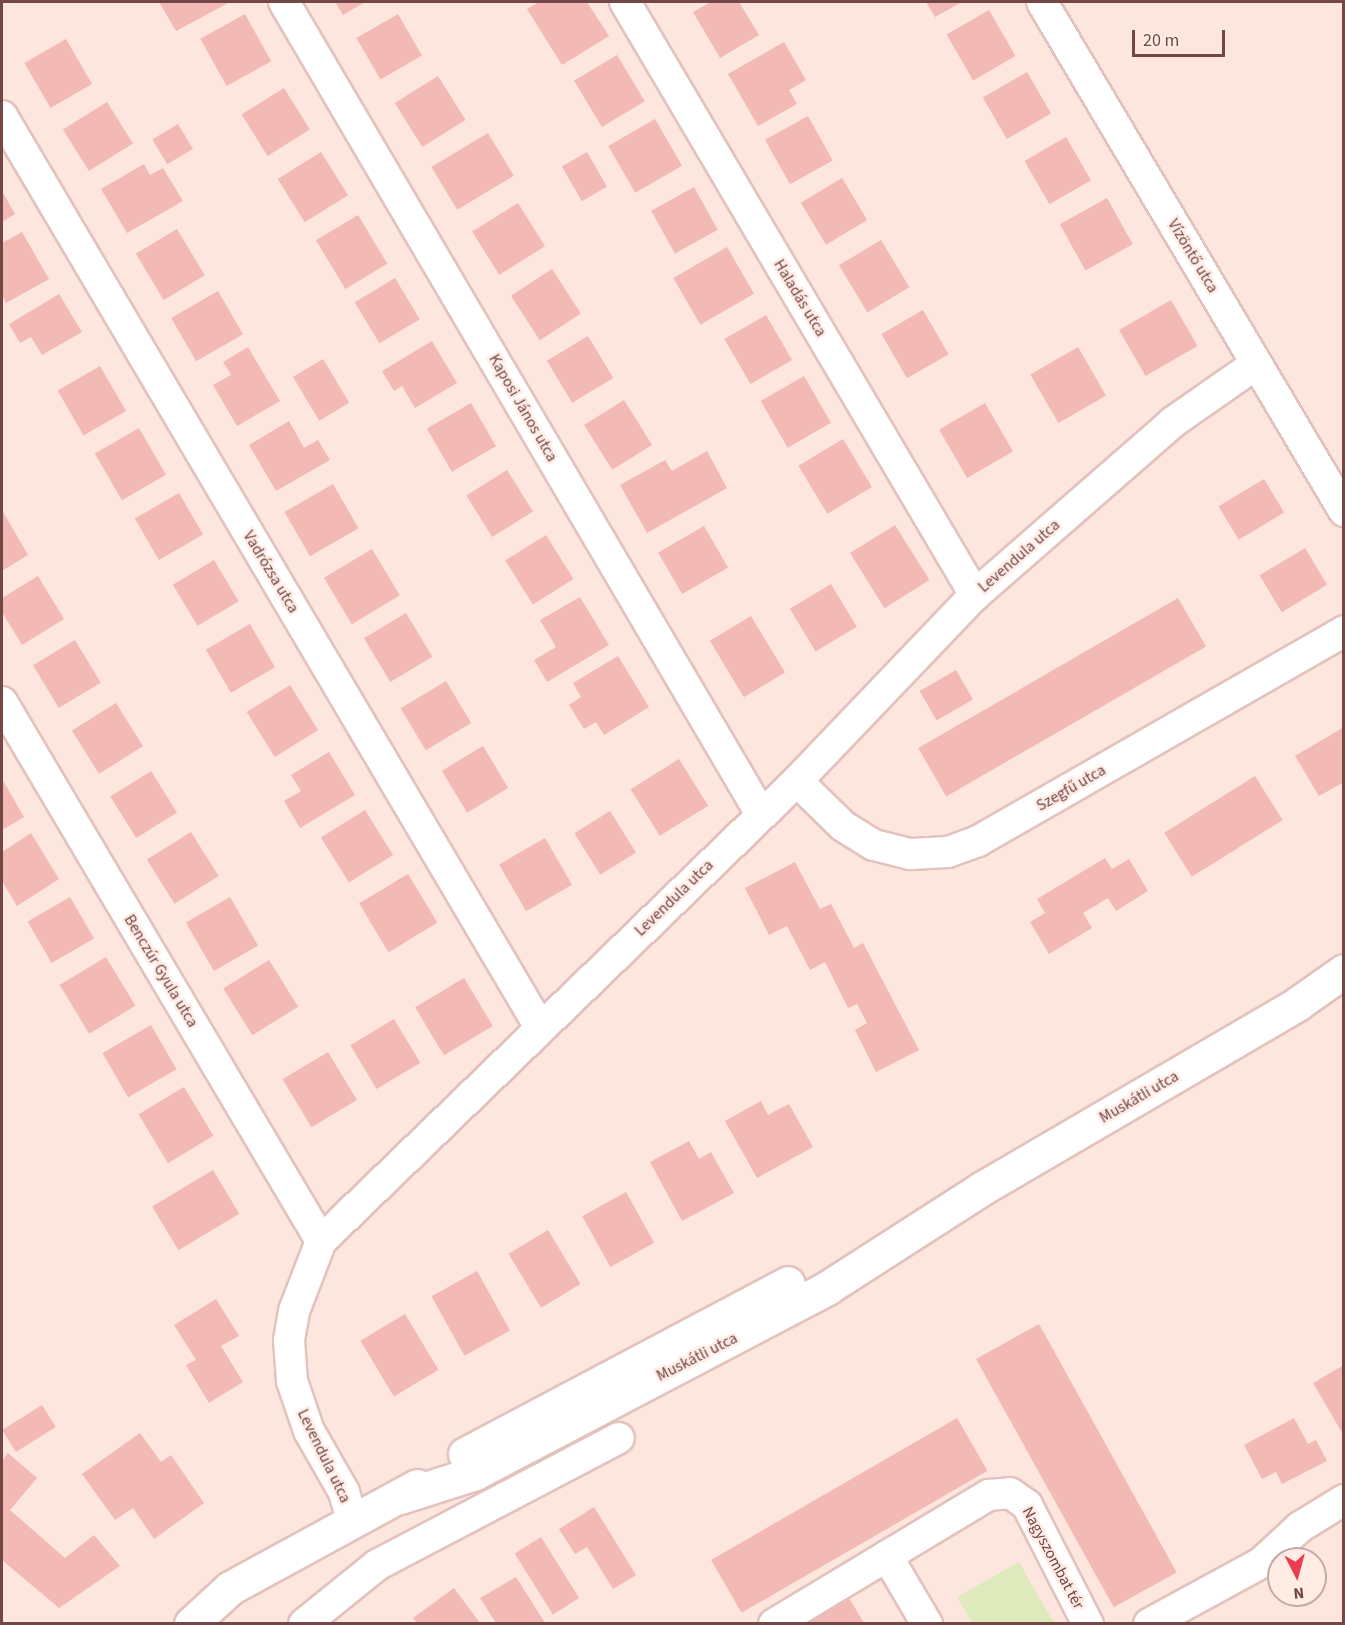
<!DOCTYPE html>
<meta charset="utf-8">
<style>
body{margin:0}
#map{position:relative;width:1345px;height:1625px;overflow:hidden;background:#fde6de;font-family:"Source Sans 3",sans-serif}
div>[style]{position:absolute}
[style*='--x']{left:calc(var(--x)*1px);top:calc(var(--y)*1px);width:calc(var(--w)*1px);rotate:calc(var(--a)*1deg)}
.green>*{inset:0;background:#deeabc}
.building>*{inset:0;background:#f3b9b4;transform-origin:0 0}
.roads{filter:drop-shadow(2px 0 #e3c2bd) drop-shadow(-2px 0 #e3c2bd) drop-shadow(0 2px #e3c2bd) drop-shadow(0 -2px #e3c2bd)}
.minor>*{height:30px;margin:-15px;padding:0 15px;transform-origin:15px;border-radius:15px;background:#fff}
.secondary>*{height:33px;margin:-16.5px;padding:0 16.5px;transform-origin:16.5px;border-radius:16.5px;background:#fff}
span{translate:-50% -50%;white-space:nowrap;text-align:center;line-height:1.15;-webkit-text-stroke:5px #ffece5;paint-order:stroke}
.street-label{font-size:16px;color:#734745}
.frame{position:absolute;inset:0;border:3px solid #734745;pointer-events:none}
.north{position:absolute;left:1267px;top:1547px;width:60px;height:60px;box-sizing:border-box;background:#ffece5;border:2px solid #c7aaa5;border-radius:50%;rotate:174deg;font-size:16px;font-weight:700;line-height:24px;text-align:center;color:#734745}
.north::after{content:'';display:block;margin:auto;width:21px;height:27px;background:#ed3c4f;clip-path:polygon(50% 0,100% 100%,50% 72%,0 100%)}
.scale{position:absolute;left:1132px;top:30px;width:93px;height:27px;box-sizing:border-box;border:3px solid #734745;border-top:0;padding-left:8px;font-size:18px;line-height:21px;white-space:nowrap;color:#734745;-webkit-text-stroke:4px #ffece5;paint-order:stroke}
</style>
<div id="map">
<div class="green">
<i style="clip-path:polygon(1019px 1562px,1054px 1623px,972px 1623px,957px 1597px)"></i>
</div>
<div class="building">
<i style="clip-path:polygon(159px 2px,230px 2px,176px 31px)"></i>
<i style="clip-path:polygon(335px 2px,365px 2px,343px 15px)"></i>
<i style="clip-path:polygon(539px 2px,587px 2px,609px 36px,562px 65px,527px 9px)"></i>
<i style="clip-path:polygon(711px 2px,739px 2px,759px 35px,720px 58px,693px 12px)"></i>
<i style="clip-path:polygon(926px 2px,962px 2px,935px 17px)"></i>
<i style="left:989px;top:10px;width:53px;height:49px;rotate:60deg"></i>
<i style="left:245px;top:14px;width:54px;height:51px;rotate:61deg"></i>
<i style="left:398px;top:14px;width:48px;height:48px;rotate:60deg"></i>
<i style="left:66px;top:39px;width:52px;height:48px;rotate:60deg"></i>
<i style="clip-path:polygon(784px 42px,806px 80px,789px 90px,797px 104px,758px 126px,728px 74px)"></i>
<i style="left:617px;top:55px;width:54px;height:50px;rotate:59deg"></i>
<i style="left:1027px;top:72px;width:48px;height:51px;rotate:60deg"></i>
<i style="left:438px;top:76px;width:52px;height:51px;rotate:58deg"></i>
<i style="left:284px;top:88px;width:49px;height:50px;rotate:58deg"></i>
<i style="left:107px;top:102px;width:49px;height:52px;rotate:58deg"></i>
<i style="left:808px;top:116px;width:51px;height:49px;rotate:61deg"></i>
<i style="left:655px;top:119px;width:54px;height:54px;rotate:60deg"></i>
<i style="left:178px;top:124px;width:29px;height:30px;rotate:59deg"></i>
<i style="left:488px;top:133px;width:50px;height:66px;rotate:59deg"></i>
<i style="left:1066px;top:137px;width:50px;height:48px;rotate:60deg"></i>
<i style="left:321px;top:152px;width:51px;height:51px;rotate:58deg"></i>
<i style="left:587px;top:152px;width:40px;height:29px;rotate:60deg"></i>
<i style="clip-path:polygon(144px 164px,150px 175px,163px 168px,183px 201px,127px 233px,101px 189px)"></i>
<i style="left:842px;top:178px;width:49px;height:48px;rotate:59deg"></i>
<i style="left:694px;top:187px;width:49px;height:49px;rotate:61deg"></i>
<i style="clip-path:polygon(2px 191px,15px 214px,2px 222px)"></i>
<i style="left:1107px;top:198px;width:53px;height:54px;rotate:61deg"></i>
<i style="left:518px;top:203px;width:51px;height:54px;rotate:58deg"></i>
<i style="left:358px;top:215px;width:57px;height:49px;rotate:59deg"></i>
<i style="left:177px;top:229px;width:54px;height:48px;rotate:59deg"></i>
<i style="clip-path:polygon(22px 232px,49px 279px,6px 303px,2px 295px,2px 243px)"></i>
<i style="left:881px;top:240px;width:55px;height:49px;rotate:59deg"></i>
<i style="left:727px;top:247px;width:54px;height:62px;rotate:60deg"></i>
<i style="left:552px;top:269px;width:53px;height:49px;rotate:57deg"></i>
<i style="left:395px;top:278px;width:48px;height:47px;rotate:59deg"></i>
<i style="left:218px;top:291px;width:50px;height:54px;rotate:60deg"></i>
<i style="clip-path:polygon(59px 294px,82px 332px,42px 355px,31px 337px,20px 343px,9px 324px)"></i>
<i style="left:1171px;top:300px;width:53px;height:60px;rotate:60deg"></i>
<i style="left:923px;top:310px;width:51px;height:48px;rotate:60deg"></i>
<i style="left:766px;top:315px;width:52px;height:48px;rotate:60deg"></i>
<i style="left:588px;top:336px;width:49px;height:48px;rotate:59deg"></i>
<i style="clip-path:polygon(432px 341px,457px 383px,415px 408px,402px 386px,394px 391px,382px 371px)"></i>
<i style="clip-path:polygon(248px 347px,280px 401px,237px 426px,213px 385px,231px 375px,223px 362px)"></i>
<i style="left:1078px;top:347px;width:56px;height:55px;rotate:60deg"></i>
<i style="left:323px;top:359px;width:51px;height:35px;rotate:59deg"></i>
<i style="left:100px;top:366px;width:52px;height:49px;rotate:60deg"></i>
<i style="left:804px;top:376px;width:54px;height:50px;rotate:60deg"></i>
<i style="left:624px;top:400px;width:53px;height:47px;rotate:58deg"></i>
<i style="left:471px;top:403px;width:50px;height:51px;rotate:60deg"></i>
<i style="left:985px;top:403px;width:56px;height:53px;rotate:60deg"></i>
<i style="clip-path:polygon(289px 421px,304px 448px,318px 440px,330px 460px,276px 491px,249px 445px)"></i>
<i style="left:139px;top:428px;width:54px;height:51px;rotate:60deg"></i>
<i style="left:843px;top:439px;width:56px;height:52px;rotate:59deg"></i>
<i style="clip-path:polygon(707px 451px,727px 488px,647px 533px,620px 485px,665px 460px,672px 471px)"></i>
<i style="left:507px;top:470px;width:49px;height:48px;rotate:58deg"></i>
<i style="left:1264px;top:479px;width:39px;height:53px;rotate:59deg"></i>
<i style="left:333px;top:484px;width:51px;height:56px;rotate:60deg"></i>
<i style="left:179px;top:493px;width:48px;height:51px;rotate:60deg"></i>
<i style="clip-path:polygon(2px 510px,28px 555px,2px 571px)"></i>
<i style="left:895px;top:525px;width:65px;height:53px;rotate:58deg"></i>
<i style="left:704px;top:526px;width:48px;height:53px;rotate:60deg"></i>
<i style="left:546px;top:535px;width:52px;height:48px;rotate:58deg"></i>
<i style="left:1305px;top:548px;width:43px;height:53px;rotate:59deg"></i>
<i style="left:372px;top:549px;width:54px;height:56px;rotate:59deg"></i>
<i style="left:214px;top:560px;width:48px;height:48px;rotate:59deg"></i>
<i style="clip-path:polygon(38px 576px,64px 619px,22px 645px,2px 612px,2px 598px)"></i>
<i style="left:831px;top:584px;width:50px;height:48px;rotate:59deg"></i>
<i style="clip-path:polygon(580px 597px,609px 645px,547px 682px,534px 660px,556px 647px,540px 620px)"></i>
<i style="left:1178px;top:598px;width:56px;height:300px;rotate:60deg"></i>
<i style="left:406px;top:613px;width:51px;height:49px;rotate:59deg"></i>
<i style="left:751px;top:616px;width:66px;height:48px;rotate:59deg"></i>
<i style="left:250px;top:624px;width:50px;height:51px;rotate:60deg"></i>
<i style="left:75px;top:640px;width:50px;height:49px;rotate:59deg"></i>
<i style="clip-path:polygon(618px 656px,649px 707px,604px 735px,596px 722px,584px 729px,569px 705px,581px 697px,573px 683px)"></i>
<i style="left:956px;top:670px;width:34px;height:42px;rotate:60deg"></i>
<i style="left:446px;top:681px;width:49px;height:53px;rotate:59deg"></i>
<i style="left:290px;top:685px;width:53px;height:51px;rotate:58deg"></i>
<i style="left:116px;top:703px;width:51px;height:52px;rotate:58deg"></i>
<i style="clip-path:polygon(1344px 727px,1344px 782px,1319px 796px,1295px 756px)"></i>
<i style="left:483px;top:746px;width:49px;height:48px;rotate:59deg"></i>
<i style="clip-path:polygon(329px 752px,355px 795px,300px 828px,284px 801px,301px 791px,291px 775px)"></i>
<i style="left:679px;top:759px;width:55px;height:57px;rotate:58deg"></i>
<i style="left:151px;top:771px;width:49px;height:48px;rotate:58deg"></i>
<i style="left:1255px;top:776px;width:52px;height:107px;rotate:58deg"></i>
<i style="clip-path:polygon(2px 779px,24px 817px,2px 830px)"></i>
<i style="left:365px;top:810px;width:53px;height:52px;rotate:58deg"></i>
<i style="left:610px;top:811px;width:49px;height:42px;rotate:58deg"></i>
<i style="left:191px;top:832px;width:52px;height:52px;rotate:58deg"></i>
<i style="clip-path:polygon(31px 833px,59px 879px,17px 906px,2px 881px,2px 852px)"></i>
<i style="left:545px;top:838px;width:54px;height:53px;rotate:60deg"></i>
<i style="clip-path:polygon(1105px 858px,1112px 869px,1129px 859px,1148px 891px,1116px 911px,1108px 898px,1083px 913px,1092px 928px,1049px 954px,1030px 922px,1045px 913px,1037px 899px)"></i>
<i style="clip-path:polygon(795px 862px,820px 909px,831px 904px,854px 948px,863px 943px,919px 1050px,876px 1072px,855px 1030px,867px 1023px,857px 1004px,848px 1008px,825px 962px,810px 970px,787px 926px,769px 935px,745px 888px)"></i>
<i style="left:408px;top:874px;width:57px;height:57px;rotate:59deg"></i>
<i style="left:70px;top:897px;width:48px;height:49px;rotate:60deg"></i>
<i style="left:230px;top:897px;width:56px;height:51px;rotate:60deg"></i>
<i style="left:106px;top:957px;width:57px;height:54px;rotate:59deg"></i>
<i style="left:269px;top:960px;width:55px;height:54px;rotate:58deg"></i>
<i style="left:464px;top:978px;width:56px;height:57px;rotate:59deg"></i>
<i style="left:394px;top:1019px;width:51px;height:51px;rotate:59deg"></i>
<i style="left:151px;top:1025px;width:51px;height:56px;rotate:60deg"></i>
<i style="left:328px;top:1052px;width:56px;height:53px;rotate:59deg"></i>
<i style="left:184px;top:1087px;width:57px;height:53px;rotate:59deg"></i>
<i style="clip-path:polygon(761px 1101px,768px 1115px,789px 1104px,813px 1147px,757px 1178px,725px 1121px)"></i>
<i style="clip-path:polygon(689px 1141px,699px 1159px,711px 1152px,734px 1193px,682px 1221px,650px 1162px)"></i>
<i style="left:213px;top:1170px;width:51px;height:71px;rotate:59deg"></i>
<i style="left:626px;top:1192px;width:58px;height:50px;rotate:61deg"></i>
<i style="left:548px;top:1230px;width:63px;height:46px;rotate:59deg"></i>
<i style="left:477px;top:1271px;width:68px;height:52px;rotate:61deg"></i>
<i style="clip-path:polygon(216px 1299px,239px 1336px,221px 1346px,243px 1382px,209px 1403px,186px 1365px,196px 1360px,174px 1325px)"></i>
<i style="left:405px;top:1314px;width:65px;height:52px;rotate:59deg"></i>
<i style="left:1039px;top:1324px;width:284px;height:72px;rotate:61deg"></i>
<i style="clip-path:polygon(1344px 1365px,1344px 1436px,1313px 1383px)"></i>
<i style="left:42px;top:1405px;width:26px;height:47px;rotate:58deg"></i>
<i style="left:957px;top:1418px;width:61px;height:284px;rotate:60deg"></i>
<i style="clip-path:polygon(1294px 1418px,1308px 1444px,1316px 1440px,1327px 1461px,1282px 1484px,1276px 1472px,1262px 1479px,1244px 1445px)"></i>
<i style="clip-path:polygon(140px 1433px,161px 1462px,171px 1455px,204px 1503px,154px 1539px,133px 1508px,115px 1520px,82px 1474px)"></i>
<i style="clip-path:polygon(8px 1453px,37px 1478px,10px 1510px,65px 1558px,94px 1535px,120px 1566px,59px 1608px,2px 1560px,2px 1461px)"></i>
<i style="clip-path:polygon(594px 1507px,636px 1575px,613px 1589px,587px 1547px,575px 1554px,559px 1529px)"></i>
<i style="left:541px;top:1537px;width:72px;height:31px;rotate:58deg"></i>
<i style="clip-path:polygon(516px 1577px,545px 1623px,496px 1623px,480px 1598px)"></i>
<i style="clip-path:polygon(454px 1588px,480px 1623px,417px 1623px,413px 1618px)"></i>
<i style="clip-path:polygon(846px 1593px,864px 1623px,793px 1623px)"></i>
</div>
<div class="roads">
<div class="minor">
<i style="--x:284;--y:2;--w:942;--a:59.57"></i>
<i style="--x:625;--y:2;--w:689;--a:59.45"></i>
<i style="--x:1042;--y:2;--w:592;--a:59.32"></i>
<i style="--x:2;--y:116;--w:1058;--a:59.44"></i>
<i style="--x:2;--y:702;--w:626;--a:59.38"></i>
<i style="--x:797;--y:781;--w:64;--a:44.4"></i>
<i style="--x:843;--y:826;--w:36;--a:32"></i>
<i style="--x:874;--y:845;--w:38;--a:14"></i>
<i style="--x:911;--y:854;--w:37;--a:-3"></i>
<i style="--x:948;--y:852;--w:32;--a:-20"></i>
<i style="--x:978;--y:841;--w:422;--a:-29.8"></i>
<i style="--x:353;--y:1522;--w:31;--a:-107"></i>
<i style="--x:344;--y:1492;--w:70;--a:-119.8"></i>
<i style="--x:309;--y:1431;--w:53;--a:-108.8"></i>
<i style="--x:292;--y:1381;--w:41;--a:-94.2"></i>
<i style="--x:289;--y:1340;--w:29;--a:-80"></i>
<i style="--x:294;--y:1311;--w:75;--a:-68.9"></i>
<i style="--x:321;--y:1241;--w:662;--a:-44.02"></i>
<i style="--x:797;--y:781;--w:257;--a:-46.3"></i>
<i style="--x:975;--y:595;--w:263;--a:-41.1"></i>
<i style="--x:1173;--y:422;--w:101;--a:-34.9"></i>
<i style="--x:887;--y:1556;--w:79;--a:59.5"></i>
<i style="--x:304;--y:1624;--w:94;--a:-38.9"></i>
<i style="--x:377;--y:1565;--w:273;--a:-27.7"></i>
<i style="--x:774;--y:1624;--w:251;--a:-31"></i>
<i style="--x:989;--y:1495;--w:21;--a:-5"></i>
<i style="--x:1010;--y:1493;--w:21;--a:35"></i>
<i style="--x:1027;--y:1505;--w:134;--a:62.9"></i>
<i style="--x:1149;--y:1624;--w:128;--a:-28.6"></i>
<i style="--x:1261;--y:1563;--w:53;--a:-42.7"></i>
<i style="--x:1300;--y:1527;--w:52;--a:-31.5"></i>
</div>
<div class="secondary">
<i style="--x:465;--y:1454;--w:365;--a:-27.9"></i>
<i style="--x:400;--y:1497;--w:79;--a:-17.7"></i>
<i style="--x:475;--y:1473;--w:398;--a:-27.7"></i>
<i style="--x:827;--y:1288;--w:183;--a:-32.7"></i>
<i style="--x:981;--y:1189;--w:366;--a:-30.3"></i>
<i style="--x:1297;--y:1004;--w:57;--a:-35.1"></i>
<i style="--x:191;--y:1624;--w:53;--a:-42.7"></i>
<i style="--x:230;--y:1588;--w:213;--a:-28.6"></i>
</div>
</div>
<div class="street-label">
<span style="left:1193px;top:256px;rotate:59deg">Vízöntő utca</span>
<span style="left:800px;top:298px;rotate:59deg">Haladás utca</span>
<span style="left:523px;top:408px;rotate:60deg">Kaposi János utca</span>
<span style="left:1019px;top:556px;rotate:-41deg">Levendula utca</span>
<span style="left:271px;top:572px;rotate:59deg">Vadrózsa utca</span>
<span style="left:1071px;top:788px;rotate:-30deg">Szegfű utca</span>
<span style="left:674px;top:898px;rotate:-44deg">Levendula utca</span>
<span style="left:161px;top:971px;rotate:59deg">Benczúr Gyula utca</span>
<span style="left:1139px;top:1097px;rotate:-30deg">Muskátli utca</span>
<span style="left:697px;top:1357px;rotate:-27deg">Muskátli utca</span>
<span style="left:324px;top:1456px;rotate:64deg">Levendula utca</span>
<span style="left:1053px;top:1558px;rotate:62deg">Nagyszombat tér</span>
</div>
<div class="frame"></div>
<div class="north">N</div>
<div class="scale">20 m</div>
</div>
